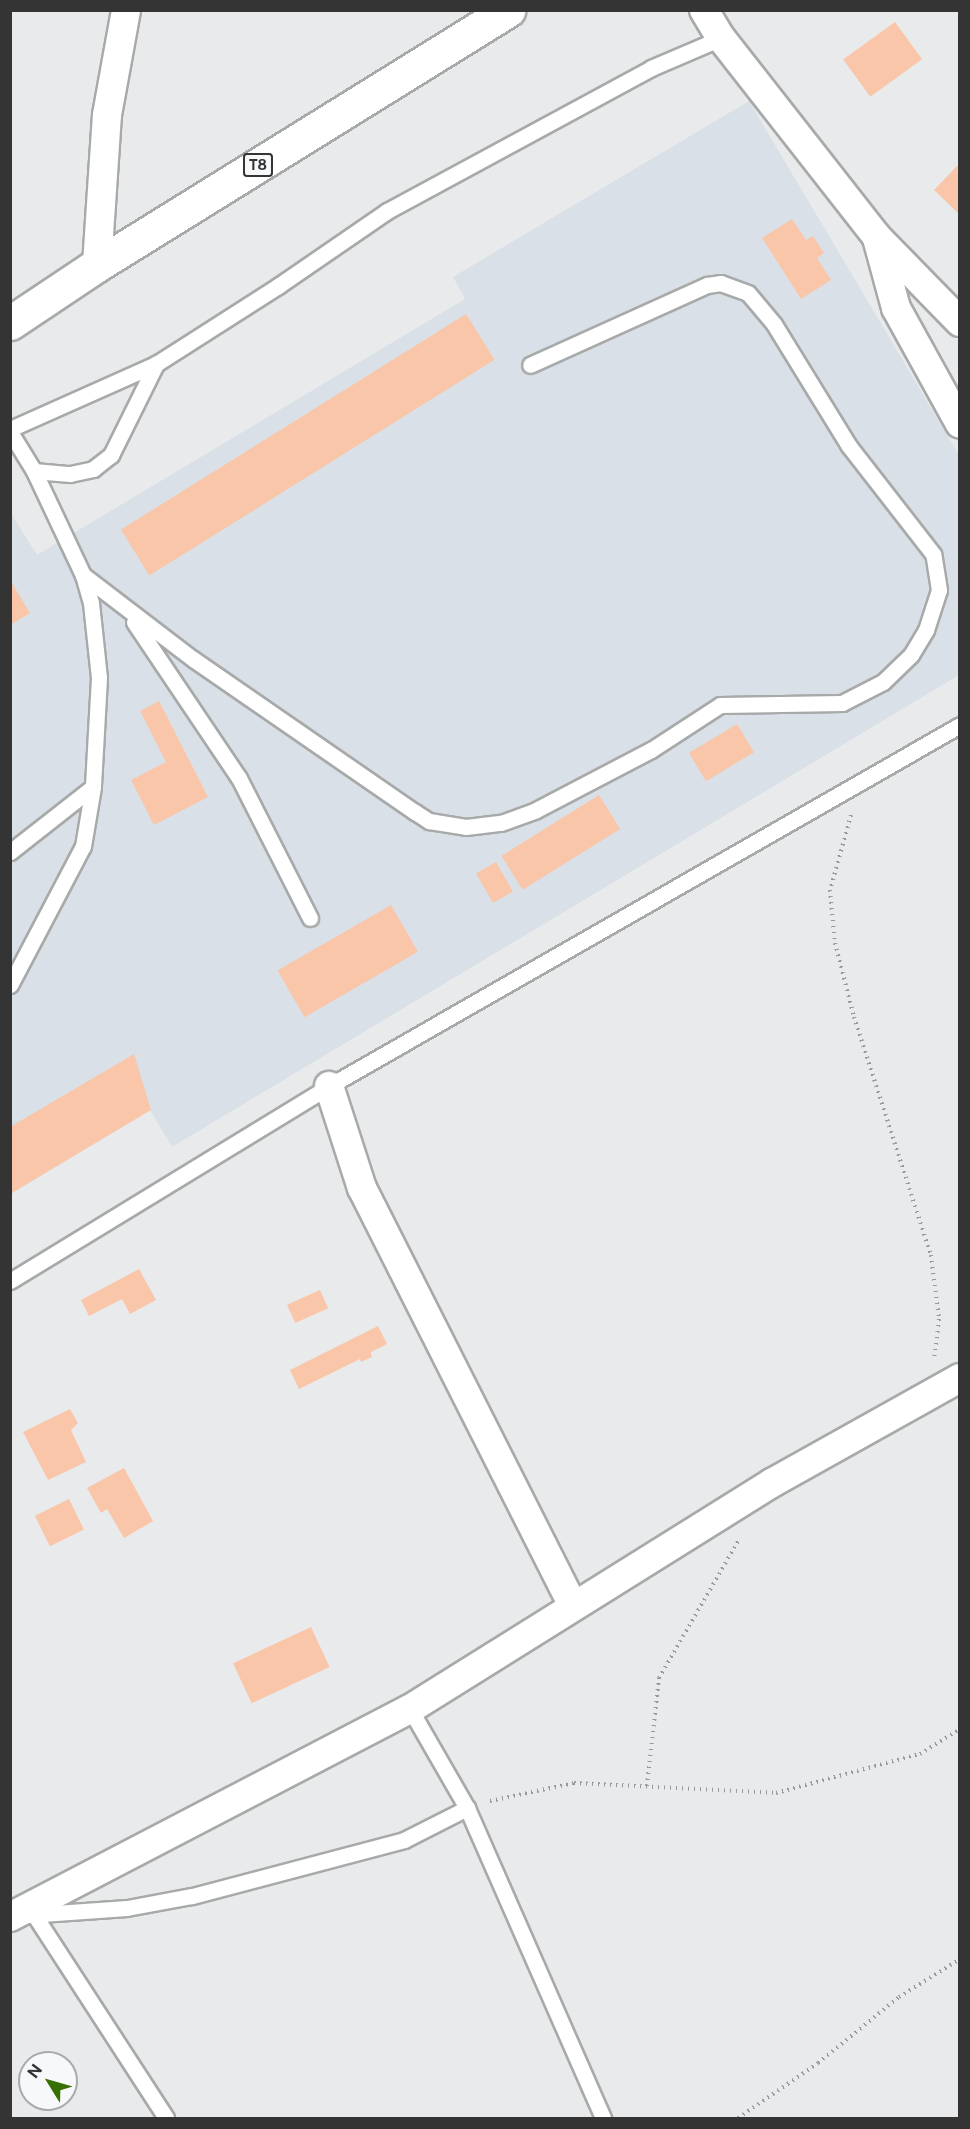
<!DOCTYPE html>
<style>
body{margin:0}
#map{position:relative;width:970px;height:2129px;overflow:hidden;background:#e9eaeb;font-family:"Public Sans",sans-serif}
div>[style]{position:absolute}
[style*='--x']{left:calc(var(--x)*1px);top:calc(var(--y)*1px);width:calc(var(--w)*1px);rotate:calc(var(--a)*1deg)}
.built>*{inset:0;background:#dae0e7}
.building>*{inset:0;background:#fac6a9;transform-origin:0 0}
.path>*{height:4px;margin-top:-2px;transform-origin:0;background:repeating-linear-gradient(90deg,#98999a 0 1.5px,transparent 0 6px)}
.roads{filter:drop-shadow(2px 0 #a8a9a9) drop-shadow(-2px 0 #a8a9a9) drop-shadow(0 2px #a8a9a9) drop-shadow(0 -2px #a8a9a9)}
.service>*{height:15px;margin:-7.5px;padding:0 7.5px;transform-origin:7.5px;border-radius:7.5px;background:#fff}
.minor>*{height:28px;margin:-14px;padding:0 14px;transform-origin:14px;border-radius:14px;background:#fff}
.trunk>*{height:33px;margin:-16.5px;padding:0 16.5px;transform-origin:16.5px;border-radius:16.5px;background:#fff}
span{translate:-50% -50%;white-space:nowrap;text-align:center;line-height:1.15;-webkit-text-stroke:5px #f7f8f9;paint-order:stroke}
.shield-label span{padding:2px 4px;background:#f7f8f9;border:2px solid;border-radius:4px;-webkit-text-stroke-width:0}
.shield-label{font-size:14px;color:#343435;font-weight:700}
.frame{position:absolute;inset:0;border:12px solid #343435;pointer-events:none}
.north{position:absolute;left:18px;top:2051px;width:60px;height:60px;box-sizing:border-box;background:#f7f8f9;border:2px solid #a9aaab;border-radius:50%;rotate:307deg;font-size:16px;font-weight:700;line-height:24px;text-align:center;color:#343435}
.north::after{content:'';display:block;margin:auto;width:21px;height:27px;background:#357000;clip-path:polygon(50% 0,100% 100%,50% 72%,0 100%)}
</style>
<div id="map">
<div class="built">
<i style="clip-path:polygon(749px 101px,959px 455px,959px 675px,172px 1147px,150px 1110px,11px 1194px,10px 512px,37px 555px,465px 299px,453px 277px)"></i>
</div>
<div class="building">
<i style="left:895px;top:22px;width:46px;height:64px;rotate:54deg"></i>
<i style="clip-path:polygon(957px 166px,960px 169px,960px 215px,934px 190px)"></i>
<i style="clip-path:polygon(792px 219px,806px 240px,813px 236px,824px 253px,817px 258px,831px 280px,801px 299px,762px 238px)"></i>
<i style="left:466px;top:314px;width:54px;height:407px;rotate:58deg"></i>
<i style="clip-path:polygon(10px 580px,30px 613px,10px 625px)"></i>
<i style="clip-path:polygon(159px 701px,208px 797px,154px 825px,131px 780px,166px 762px,140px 711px)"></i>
<i style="left:737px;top:724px;width:33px;height:56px;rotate:59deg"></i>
<i style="left:599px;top:795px;width:40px;height:115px;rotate:58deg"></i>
<i style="left:496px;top:862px;width:34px;height:23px;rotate:60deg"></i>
<i style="left:391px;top:905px;width:54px;height:131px;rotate:60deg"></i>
<i style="clip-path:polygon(134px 1054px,151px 1110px,10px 1194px,10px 1127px)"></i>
<i style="clip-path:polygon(139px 1269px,156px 1300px,130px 1314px,122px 1299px,89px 1316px,81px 1300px)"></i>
<i style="left:320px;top:1290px;width:20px;height:36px;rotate:66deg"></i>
<i style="clip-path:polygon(378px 1326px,387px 1344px,371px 1352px,372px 1357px,361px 1362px,360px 1359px,299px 1389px,290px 1370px)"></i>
<i style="clip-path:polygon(70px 1409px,78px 1423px,71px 1430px,86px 1462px,48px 1480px,23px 1432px)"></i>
<i style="clip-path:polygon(124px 1468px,153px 1521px,124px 1538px,107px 1509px,101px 1513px,87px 1488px)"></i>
<i style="left:69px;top:1499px;width:34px;height:38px;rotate:64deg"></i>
<i style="left:311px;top:1627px;width:44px;height:86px;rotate:65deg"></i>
</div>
<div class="path">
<i style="--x:851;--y:815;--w:78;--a:105.6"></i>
<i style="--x:830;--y:890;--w:53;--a:84.6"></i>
<i style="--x:835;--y:943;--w:76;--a:75.6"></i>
<i style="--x:854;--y:1017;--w:250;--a:72.1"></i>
<i style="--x:931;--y:1255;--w:64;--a:82.9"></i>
<i style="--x:939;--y:1319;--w:39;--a:97"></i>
<i style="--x:647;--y:1786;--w:109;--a:-83.7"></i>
<i style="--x:659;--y:1678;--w:158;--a:-60"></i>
<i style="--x:490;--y:1801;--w:86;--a:-12.1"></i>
<i style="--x:574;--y:1783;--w:202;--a:2.8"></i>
<i style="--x:776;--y:1793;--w:149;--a:-15.2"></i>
<i style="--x:920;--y:1754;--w:47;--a:-32"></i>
<i style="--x:738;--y:2118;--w:97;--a:-34.5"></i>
<i style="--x:818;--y:2063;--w:104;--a:-39.2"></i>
<i style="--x:899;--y:1997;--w:72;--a:-31.9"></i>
</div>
<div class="roads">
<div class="service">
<i style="--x:10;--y:429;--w:160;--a:-24"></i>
<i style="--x:156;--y:364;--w:145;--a:-32.6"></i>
<i style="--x:278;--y:286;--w:132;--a:-34.5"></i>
<i style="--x:387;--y:211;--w:300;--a:-28.4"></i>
<i style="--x:651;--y:68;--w:76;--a:-23.2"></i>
<i style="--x:10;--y:432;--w:46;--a:58.4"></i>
<i style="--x:34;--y:471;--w:115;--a:64.8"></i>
<i style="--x:83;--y:575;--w:29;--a:74"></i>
<i style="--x:91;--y:603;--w:75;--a:83.9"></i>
<i style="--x:99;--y:678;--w:109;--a:93.2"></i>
<i style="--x:93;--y:787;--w:60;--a:99.6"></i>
<i style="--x:83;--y:846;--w:157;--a:117.7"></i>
<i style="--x:34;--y:471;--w:36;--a:5"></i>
<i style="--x:70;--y:474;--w:24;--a:-12"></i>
<i style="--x:93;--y:469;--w:23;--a:-38"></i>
<i style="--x:111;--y:455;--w:102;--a:-63.7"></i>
<i style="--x:83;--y:575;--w:138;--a:37.4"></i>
<i style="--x:193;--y:659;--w:270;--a:34.6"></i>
<i style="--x:415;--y:812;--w:17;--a:33"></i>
<i style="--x:429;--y:821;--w:37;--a:9"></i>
<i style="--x:466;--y:827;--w:35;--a:-7"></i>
<i style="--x:501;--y:823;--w:37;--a:-20"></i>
<i style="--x:536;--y:810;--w:130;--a:-27.6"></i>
<i style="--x:651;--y:750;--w:82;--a:-33.1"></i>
<i style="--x:720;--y:705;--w:122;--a:-0.9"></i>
<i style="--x:842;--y:703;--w:46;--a:-27.1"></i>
<i style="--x:883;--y:682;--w:39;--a:-44"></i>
<i style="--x:911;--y:655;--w:29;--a:-59"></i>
<i style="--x:926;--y:630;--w:42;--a:-72"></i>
<i style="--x:939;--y:590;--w:36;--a:-99"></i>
<i style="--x:933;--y:554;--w:137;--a:-127.9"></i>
<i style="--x:849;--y:446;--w:143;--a:-121.6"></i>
<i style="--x:774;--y:324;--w:40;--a:-130"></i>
<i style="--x:748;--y:293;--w:29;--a:-160"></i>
<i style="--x:721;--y:283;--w:14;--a:172"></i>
<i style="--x:707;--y:285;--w:194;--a:155.7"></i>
<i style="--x:134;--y:622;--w:188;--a:56.1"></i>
<i style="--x:239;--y:778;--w:157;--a:63.1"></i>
<i style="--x:10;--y:852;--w:105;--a:-38.1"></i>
<i style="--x:10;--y:1281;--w:374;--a:-31.4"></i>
<i style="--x:329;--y:1086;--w:727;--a:-29.77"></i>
<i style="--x:410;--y:1709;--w:114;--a:60.1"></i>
<i style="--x:467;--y:1808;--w:339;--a:66.3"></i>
<i style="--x:27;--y:1915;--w:100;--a:-4"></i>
<i style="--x:127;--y:1908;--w:66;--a:-10.5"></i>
<i style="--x:192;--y:1896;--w:219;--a:-14.8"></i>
<i style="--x:404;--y:1840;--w:71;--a:-26.9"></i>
<i style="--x:35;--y:1916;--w:241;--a:57"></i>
</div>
<div class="minor">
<i style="--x:704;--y:10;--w:33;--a:59"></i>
<i style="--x:721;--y:38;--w:251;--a:51.9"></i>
<i style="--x:876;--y:236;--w:120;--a:45.7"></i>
<i style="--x:877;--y:238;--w:73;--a:74.8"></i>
<i style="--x:896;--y:308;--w:132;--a:61.1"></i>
<i style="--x:97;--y:265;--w:150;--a:-86.2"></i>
<i style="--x:107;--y:115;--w:107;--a:-79.7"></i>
<i style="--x:329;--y:1086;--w:107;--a:72.1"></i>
<i style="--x:362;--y:1188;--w:467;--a:63.2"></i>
<i style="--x:10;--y:1917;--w:451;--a:-27.5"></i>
<i style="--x:410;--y:1709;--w:427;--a:-32"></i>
<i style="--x:772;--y:1483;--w:215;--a:-29.2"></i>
</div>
<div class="trunk">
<i style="--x:10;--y:323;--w:105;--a:-33.7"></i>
<i style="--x:97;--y:265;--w:484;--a:-31.8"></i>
</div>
</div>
<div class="shield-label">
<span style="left:258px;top:165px">T8</span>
</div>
<div class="frame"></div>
<div class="north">N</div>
</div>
